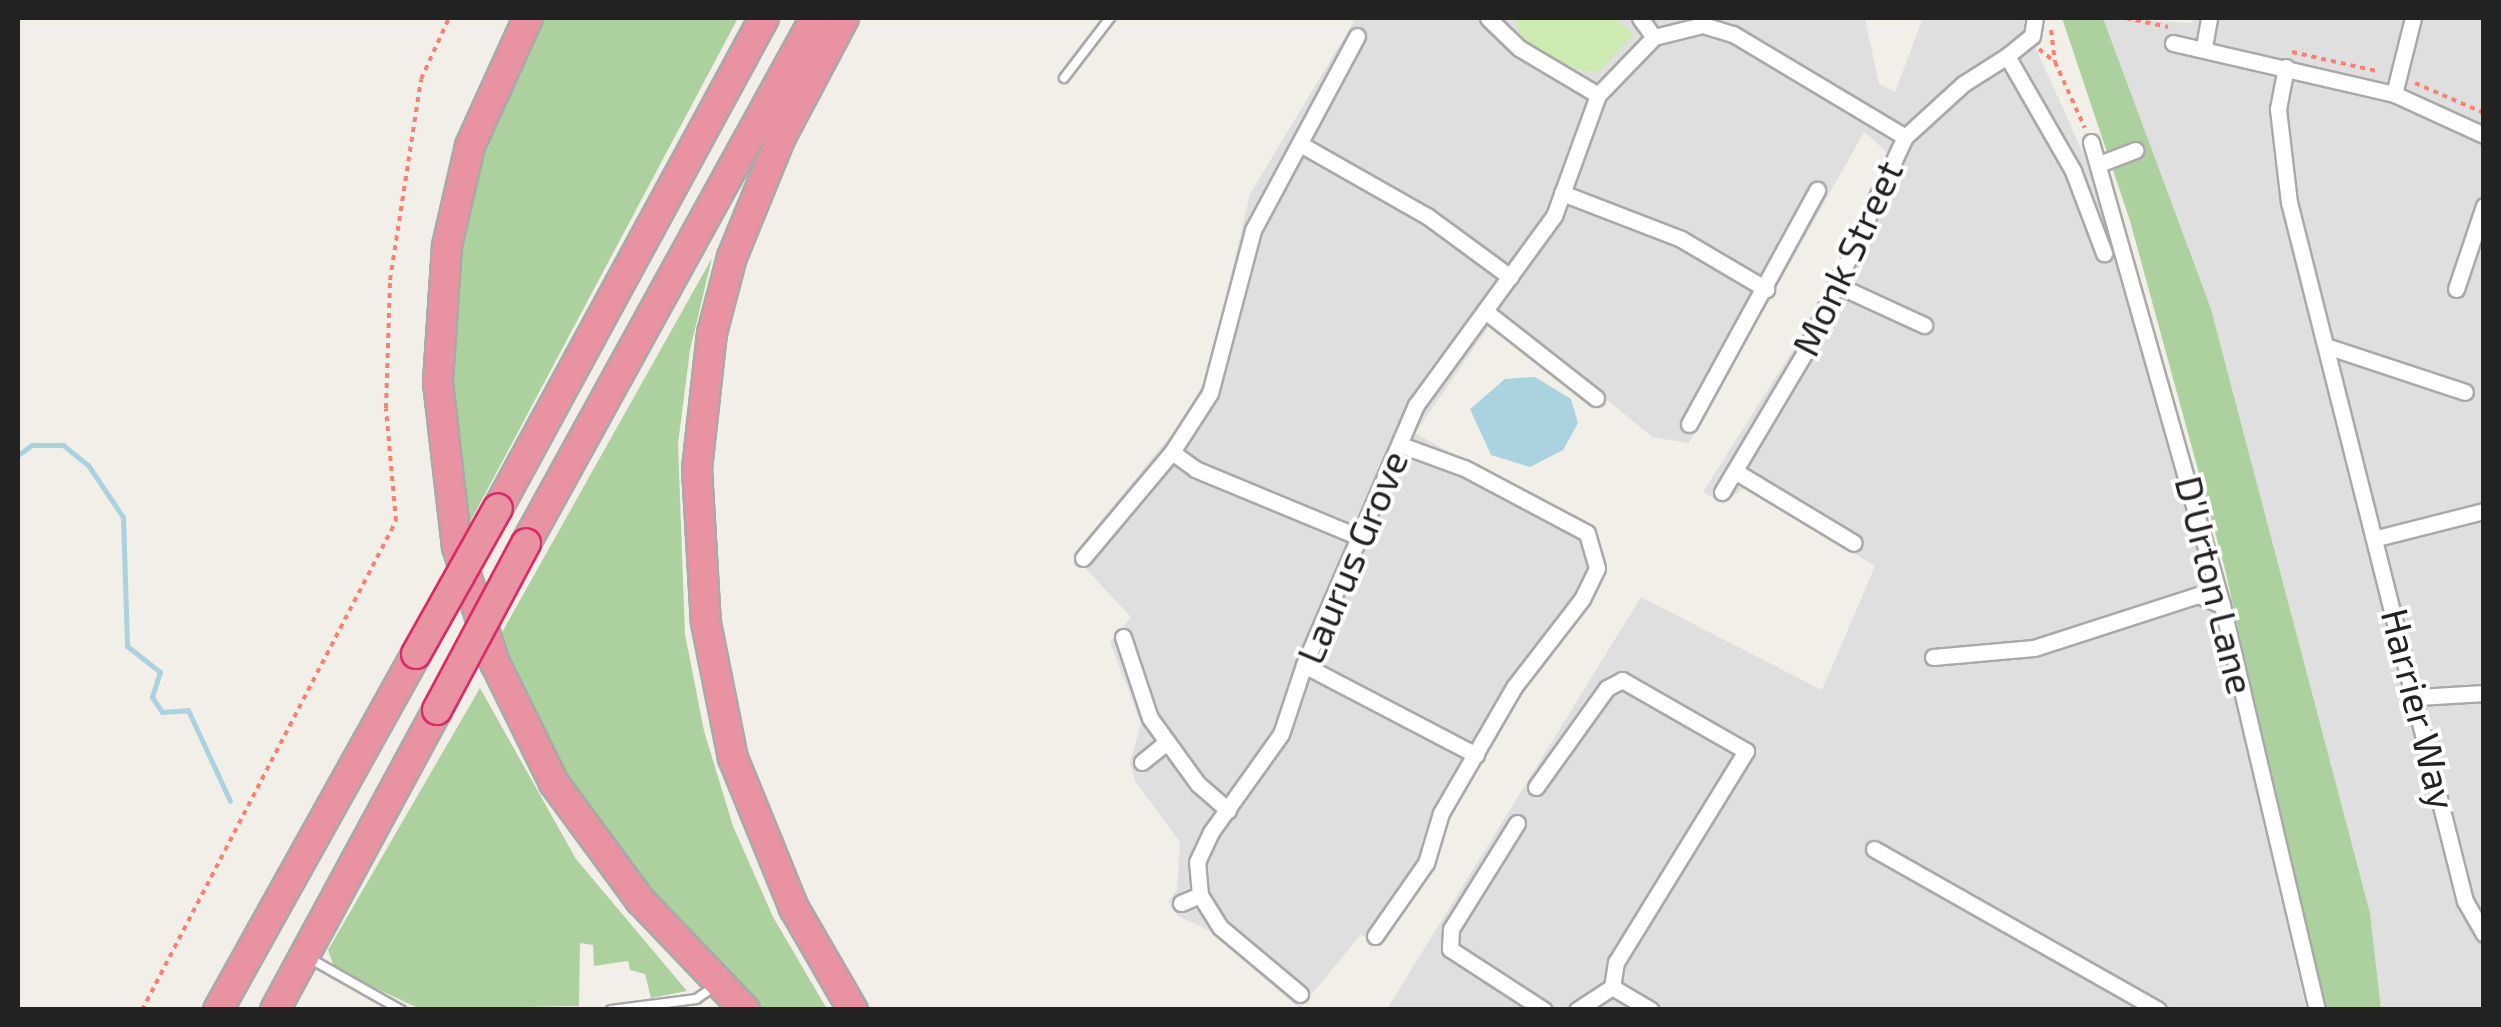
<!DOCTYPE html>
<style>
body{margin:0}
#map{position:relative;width:2501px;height:1027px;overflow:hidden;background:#f2efe9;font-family:"Exo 2",sans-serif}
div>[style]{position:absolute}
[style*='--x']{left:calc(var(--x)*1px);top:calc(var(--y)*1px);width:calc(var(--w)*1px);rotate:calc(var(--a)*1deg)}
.residential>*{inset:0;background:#e0dfdf}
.grass>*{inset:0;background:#cdebb0}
.forest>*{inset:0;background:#add19e}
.water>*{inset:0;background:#aad3df}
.stream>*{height:5px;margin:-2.5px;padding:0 2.5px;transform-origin:2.5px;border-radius:2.5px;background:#aad3df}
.path>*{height:4px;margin-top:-2px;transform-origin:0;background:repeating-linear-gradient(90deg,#fa8072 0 5px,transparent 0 10px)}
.roads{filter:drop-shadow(2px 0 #a9a9a9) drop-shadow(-2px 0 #a9a9a9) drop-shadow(0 2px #a9a9a9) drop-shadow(0 -2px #a9a9a9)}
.service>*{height:8px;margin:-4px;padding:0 4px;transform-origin:4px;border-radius:4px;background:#fff}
.minor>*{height:15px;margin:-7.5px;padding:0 7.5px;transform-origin:7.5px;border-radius:7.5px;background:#fff}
.motorway>*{height:28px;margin:-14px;padding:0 14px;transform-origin:14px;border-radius:14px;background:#e892a2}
.bridges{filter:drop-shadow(2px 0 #dc2a67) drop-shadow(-2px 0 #dc2a67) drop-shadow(0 2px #dc2a67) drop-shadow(0 -2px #dc2a67)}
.motorway-bridge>*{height:28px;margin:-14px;padding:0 14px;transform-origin:14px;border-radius:14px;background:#e892a2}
span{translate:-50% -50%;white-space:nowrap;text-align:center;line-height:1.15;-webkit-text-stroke:8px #fff;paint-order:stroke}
.street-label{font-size:38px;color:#222}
.frame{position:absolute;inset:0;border:20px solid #222;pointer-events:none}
</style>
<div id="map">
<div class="residential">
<i style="clip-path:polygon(1356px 18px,1865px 18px,1879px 84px,1895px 92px,1923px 18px,2022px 18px,2099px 188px,2215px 611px,2306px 1009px,1387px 1009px,1641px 597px,1822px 690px,1875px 566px,1745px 487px,1723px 504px,1703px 492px,1800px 339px,1888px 153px,1864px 132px,1689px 443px,1652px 437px,1605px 398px,1599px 407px,1490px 325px,1415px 433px,1597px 533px,1607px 564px,1588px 608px,1521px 689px,1450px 811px,1436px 860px,1376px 946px,1361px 934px,1300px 1009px,1208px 930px,1178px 916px,1168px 902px,1177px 890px,1180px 842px,1135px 781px,1130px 762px,1141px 724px,1110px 642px,1131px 617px,1073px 555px,1186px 417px,1207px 377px,1250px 194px)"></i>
<i style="clip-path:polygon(2103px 18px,2191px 23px,2194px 18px,2483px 18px,2483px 1009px,2381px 1009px,2370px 913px,2211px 309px)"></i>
</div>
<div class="grass">
<i style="clip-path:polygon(1515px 18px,1614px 18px,1634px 34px,1597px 73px,1568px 67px,1521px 39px)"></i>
</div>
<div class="forest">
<i style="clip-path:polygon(541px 18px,738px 18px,468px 526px,450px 390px,458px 254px,492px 122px)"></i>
<i style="clip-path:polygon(2062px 18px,2103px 18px,2211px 309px,2370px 913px,2381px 1009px,2323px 1009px,2224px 565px,2130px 221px)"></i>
<i style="clip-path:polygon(712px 258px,690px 350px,678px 444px,685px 634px,704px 731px,733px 826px,773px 917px,827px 1009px,760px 1009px,715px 967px,649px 893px,563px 773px,496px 643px)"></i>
<i style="clip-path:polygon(480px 688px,576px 859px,687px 991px,651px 998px,645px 974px,630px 970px,628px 961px,594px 966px,593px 945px,580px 943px,579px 1006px,420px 1009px,335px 969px,328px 950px)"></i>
</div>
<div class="water">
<i style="clip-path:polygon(1535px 377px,1571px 399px,1578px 423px,1563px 450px,1530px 467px,1491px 455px,1470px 409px,1505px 379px)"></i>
</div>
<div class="stream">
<i style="--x:18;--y:455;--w:17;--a:-36"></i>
<i style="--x:32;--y:445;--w:31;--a:0"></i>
<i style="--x:63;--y:445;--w:32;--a:39"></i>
<i style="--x:88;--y:465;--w:63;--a:56.1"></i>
<i style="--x:123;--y:517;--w:129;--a:88.2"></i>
<i style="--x:127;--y:646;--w:42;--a:38.2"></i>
<i style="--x:160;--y:672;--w:26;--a:108"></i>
<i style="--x:152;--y:697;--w:18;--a:56"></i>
<i style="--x:162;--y:712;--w:26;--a:-4"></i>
<i style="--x:188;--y:710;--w:100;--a:65.2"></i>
</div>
<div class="path">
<i style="--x:2126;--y:18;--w:43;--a:12.1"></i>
<i style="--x:2051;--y:30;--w:32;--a:83"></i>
<i style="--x:2055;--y:62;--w:72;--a:65.6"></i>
<i style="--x:2039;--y:49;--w:21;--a:39"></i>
<i style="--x:2292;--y:52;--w:86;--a:12.7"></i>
<i style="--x:2415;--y:83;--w:75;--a:23.5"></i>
<i style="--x:142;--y:1010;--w:551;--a:-62.55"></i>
<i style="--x:396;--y:521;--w:113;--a:-95.1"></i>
<i style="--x:386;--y:408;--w:128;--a:-88.2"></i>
<i style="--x:390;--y:280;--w:203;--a:-81.2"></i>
<i style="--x:421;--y:79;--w:67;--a:-65.3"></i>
</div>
<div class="roads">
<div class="service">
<i style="--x:1064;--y:78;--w:76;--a:-52.5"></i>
<i style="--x:309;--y:958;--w:106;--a:29.5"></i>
<i style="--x:611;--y:1010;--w:86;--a:-7.4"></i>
<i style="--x:696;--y:999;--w:22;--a:-34"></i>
</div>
<div class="minor">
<i style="--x:1488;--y:18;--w:43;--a:44.1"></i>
<i style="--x:1519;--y:48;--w:92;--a:30.7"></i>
<i style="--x:1640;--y:18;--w:24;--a:54"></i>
<i style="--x:2173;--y:43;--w:227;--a:13"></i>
<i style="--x:2394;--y:94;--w:99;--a:24.5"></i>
<i style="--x:2204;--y:47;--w:29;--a:-80"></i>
<i style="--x:2007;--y:56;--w:32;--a:-39"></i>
<i style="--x:2032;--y:36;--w:18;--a:-81"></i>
<i style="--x:2286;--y:67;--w:43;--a:100.8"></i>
<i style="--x:2278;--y:109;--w:94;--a:83.3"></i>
<i style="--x:2289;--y:202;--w:721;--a:75.87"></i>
<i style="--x:2465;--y:901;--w:38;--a:60"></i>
<i style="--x:2394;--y:94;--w:78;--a:-76"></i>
<i style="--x:2091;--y:142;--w:481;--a:74.2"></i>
<i style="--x:2222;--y:605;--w:416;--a:76.8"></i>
<i style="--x:1300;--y:144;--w:146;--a:29.6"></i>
<i style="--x:1427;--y:216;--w:103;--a:36.3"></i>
<i style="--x:2099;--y:164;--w:39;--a:-21"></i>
<i style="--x:1562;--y:193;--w:128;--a:21.1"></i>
<i style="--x:1681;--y:239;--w:99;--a:30.5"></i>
<i style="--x:1837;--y:285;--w:96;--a:24.7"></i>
<i style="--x:2456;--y:289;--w:88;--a:-71.4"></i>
<i style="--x:1485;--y:311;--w:141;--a:38.1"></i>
<i style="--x:2329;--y:347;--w:143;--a:18.3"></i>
<i style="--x:1689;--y:424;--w:267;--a:-61.3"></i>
<i style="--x:1172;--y:452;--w:29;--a:36"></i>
<i style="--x:1195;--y:469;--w:178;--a:22.5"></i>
<i style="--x:1738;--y:473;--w:135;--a:31.1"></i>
<i style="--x:1722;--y:492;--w:163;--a:-59.3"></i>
<i style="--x:1805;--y:352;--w:237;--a:-65.1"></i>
<i style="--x:1905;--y:137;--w:79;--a:-42.4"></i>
<i style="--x:1963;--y:84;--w:52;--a:-32.5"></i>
<i style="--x:2007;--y:56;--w:133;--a:60.1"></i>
<i style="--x:2073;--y:171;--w:88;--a:69.3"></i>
<i style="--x:2377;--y:538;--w:110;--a:-14.2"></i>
<i style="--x:1083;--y:558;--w:138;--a:-50"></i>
<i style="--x:1172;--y:452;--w:70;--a:-57.2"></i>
<i style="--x:1210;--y:393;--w:169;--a:-75.2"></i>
<i style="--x:1253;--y:230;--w:220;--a:-61.8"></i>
<i style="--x:1123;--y:637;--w:85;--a:71.6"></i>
<i style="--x:1150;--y:718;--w:82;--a:54"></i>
<i style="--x:1198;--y:784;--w:40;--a:41"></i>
<i style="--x:1933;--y:657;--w:101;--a:-5.1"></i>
<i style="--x:2034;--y:648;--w:172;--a:-17.9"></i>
<i style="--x:2198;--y:595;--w:26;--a:23"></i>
<i style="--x:1304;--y:665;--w:194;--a:27.6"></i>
<i style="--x:2418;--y:697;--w:66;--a:-3.5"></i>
<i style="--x:1142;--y:762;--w:32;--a:-39"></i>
<i style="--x:1536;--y:787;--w:122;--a:-54.4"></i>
<i style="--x:1607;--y:688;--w:17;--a:-28"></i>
<i style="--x:1622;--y:680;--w:143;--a:29.8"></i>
<i style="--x:1746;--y:751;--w:248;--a:121.6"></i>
<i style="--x:1616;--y:962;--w:25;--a:99"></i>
<i style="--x:1517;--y:823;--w:125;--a:121.9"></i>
<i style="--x:1451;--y:929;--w:20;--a:93"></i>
<i style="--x:1450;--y:949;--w:112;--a:33"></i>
<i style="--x:1874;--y:849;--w:326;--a:29.5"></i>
<i style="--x:1181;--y:903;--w:21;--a:-23"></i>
<i style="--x:1375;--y:936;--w:89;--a:-55.1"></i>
<i style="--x:1426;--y:863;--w:52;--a:-73.3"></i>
<i style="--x:1441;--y:813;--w:146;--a:-59.9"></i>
<i style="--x:1514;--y:687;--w:111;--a:-52.3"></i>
<i style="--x:1582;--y:599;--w:34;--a:-64"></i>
<i style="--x:1597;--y:568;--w:36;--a:-106"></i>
<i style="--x:1587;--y:533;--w:139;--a:-152.1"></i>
<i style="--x:1464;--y:468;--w:67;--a:-159.9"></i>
<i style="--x:1300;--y:994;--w:104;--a:-140.1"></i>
<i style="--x:1220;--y:927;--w:38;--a:-122"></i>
<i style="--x:1200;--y:895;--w:33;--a:-95"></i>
<i style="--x:1197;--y:862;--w:33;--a:-65"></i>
<i style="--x:1211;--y:832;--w:120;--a:-54.5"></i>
<i style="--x:1281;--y:734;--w:73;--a:-71.6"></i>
<i style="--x:1304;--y:665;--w:283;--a:-66.7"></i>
<i style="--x:1416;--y:405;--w:234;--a:-53.9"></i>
<i style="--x:1554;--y:216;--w:129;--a:-70"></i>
<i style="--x:1598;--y:95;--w:81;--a:-46"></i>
<i style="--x:1654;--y:37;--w:50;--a:-13.8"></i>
<i style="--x:1703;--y:25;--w:31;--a:17"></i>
<i style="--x:1733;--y:34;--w:200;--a:30.9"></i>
<i style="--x:1577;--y:1010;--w:42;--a:-33.3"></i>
<i style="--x:1612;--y:987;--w:45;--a:30.5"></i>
</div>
<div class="motorway">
<i style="--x:528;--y:18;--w:141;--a:114.4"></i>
<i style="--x:470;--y:146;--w:103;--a:103"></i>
<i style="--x:447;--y:246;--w:137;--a:93.8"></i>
<i style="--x:438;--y:383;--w:165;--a:83.4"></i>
<i style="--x:457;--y:547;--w:122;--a:71.9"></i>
<i style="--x:495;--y:663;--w:134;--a:63.8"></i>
<i style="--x:554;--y:783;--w:145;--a:53.7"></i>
<i style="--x:640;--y:900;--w:152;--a:46.3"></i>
<i style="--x:844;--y:18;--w:135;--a:117.9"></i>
<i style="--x:781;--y:137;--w:130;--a:112.2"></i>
<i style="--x:732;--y:257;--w:79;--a:104.7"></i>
<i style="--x:712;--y:333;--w:137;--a:96.3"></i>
<i style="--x:697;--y:469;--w:154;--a:86.7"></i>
<i style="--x:706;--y:623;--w:138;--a:78.7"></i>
<i style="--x:733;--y:758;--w:162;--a:67.9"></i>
<i style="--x:794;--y:908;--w:118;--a:60"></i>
<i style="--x:498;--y:508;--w:558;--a:-61.5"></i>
<i style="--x:526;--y:543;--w:599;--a:-61.17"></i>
<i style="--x:218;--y:1010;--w:407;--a:-60.9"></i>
<i style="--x:275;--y:1010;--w:341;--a:-61.6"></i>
</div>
</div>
<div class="bridges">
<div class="motorway-bridge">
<i style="--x:416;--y:654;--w:167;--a:-60.7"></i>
<i style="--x:437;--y:710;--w:189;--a:-61.9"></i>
</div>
</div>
<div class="street-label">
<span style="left:1847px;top:258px;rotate:-65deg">Monk Street</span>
<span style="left:1352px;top:557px;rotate:-67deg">Laurus Grove</span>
<span style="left:2215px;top:585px;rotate:76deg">D'Urton Lane</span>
<span style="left:2419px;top:709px;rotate:76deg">Harrier Way</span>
</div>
<div class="frame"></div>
</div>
